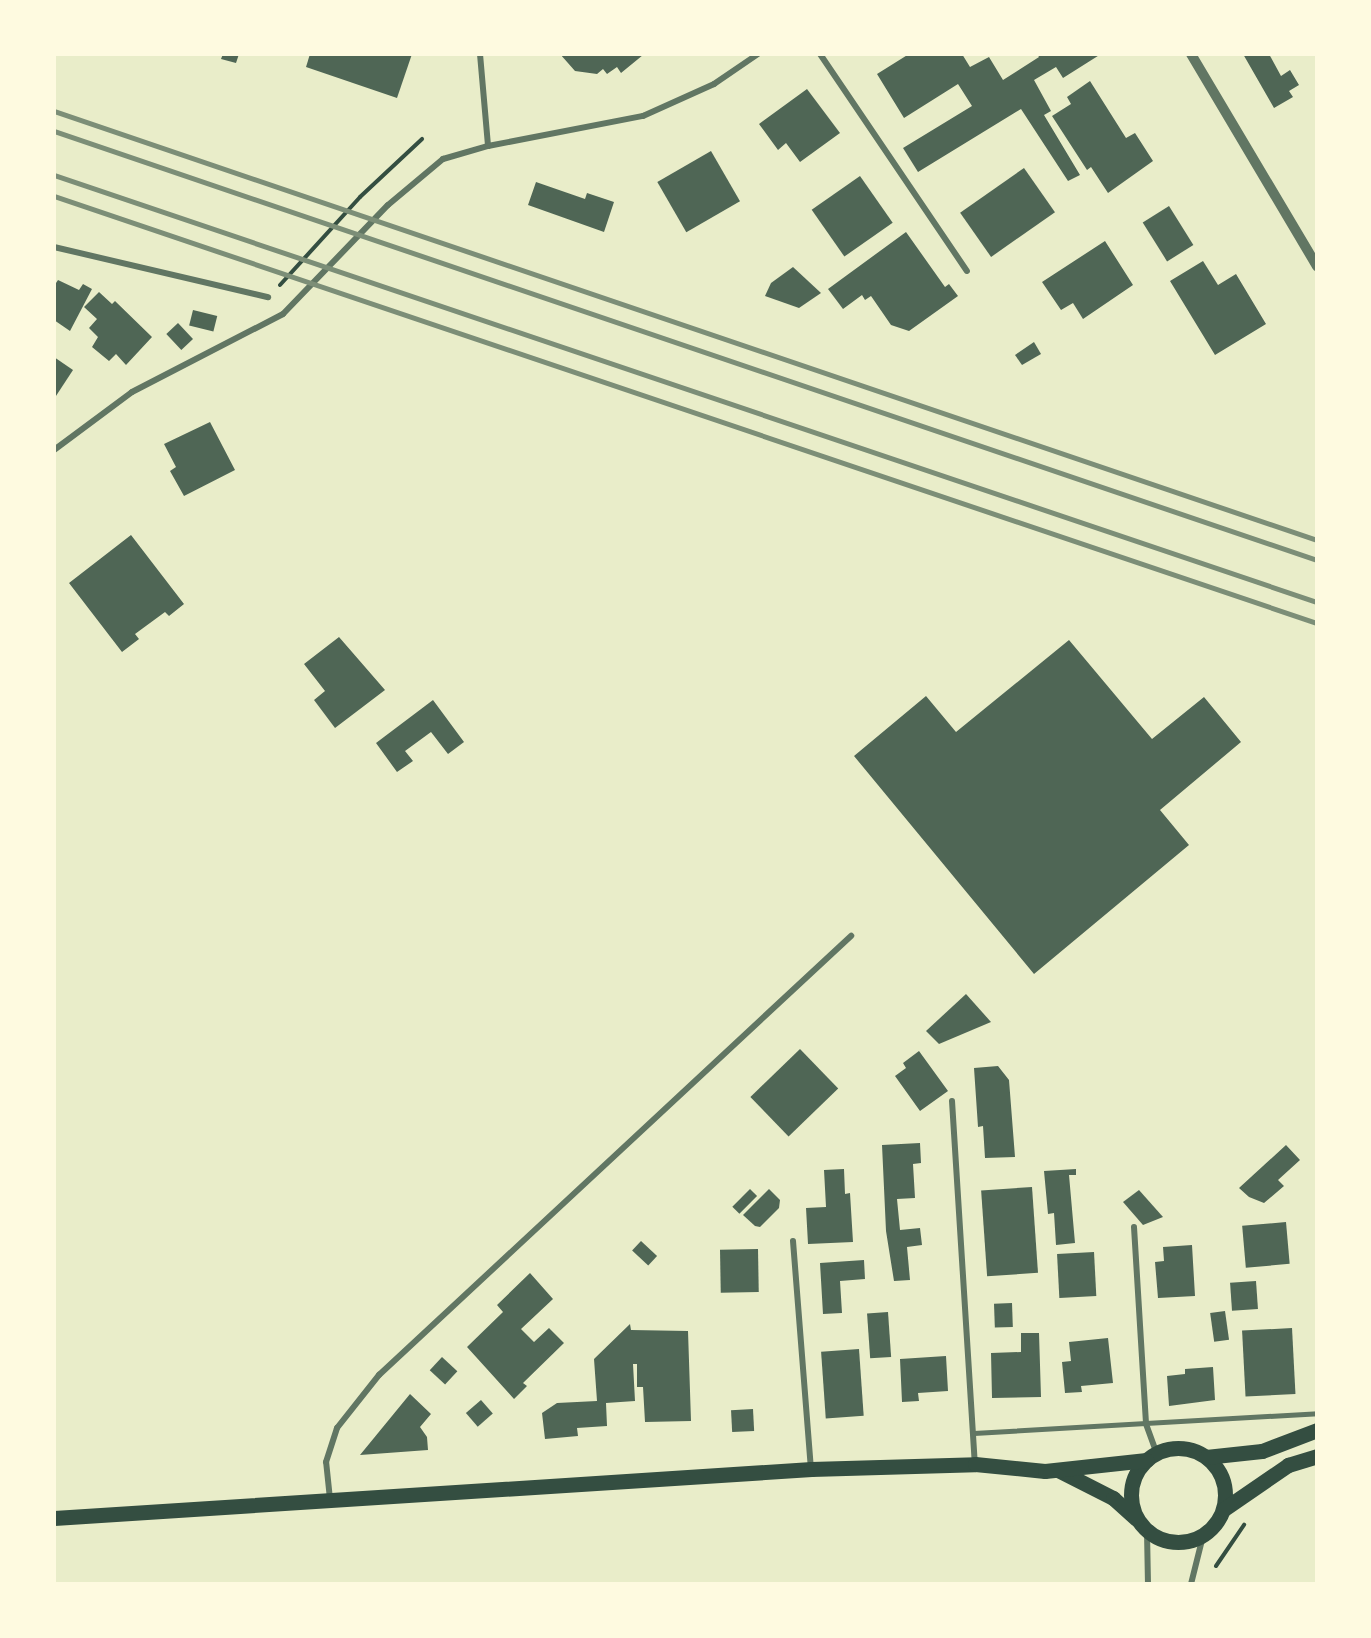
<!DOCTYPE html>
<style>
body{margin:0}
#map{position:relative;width:1371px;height:1638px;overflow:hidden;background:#e9edc9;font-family:"Crimson Pro",serif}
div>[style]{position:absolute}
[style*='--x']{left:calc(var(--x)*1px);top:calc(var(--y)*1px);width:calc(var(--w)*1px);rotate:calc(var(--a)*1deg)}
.building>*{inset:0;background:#4f6655;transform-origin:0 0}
.path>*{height:4px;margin:-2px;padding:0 2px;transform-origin:2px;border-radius:2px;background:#344e41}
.service>*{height:4.5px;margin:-2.25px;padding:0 2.25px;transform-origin:2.25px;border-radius:2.25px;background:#617663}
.minor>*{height:6px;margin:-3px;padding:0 3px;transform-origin:3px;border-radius:3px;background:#617663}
.tertiary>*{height:10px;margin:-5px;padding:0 5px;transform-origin:5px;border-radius:5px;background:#617663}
.primary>*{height:15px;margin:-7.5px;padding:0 7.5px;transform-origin:7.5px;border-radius:7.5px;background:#344e41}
.primary>.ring{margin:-7.5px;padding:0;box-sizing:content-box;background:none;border:15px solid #344e41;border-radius:50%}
.rail>*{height:4.5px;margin:-2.25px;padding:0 2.25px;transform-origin:2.25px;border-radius:2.25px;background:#7c8e77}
span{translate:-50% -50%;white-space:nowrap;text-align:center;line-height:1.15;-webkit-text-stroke:6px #fefae0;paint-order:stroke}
.frame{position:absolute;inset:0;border:56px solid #fefae0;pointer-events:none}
</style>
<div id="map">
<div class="building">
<i style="clip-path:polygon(223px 54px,239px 54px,236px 63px,221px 59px)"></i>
<i style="clip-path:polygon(310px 54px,412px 54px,397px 98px,306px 67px)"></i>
<i style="clip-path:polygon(560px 54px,642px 54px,643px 55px,621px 73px,617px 67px,607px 74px,603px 69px,597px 74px,575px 71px)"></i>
<i style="clip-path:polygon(909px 54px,962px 54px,970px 67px,989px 57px,1003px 80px,1039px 57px,1037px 54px,1101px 54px,1063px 78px,1056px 67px,1034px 80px,1051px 111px,1044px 115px,1080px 175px,1068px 181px,1021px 109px,918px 172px,903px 148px,972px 106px,958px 84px,904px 118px,877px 74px)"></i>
<i style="clip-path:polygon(1243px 54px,1269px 54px,1281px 76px,1290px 70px,1299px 85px,1289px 91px,1293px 97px,1274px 108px)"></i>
<i style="clip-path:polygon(1090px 81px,1126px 138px,1135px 133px,1153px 161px,1108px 193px,1091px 167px,1087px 170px,1052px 116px,1071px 104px,1067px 97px)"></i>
<i style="clip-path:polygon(807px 89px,840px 133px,800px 162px,786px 143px,778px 150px,759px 124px)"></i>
<i style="left:711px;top:151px;width:58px;height:62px;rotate:60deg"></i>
<i style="left:1024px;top:168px;width:54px;height:78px;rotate:55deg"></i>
<i style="left:860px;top:176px;width:57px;height:59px;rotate:55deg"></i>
<i style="clip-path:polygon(536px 182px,585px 199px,587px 193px,614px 202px,604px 232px,528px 205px)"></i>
<i style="left:1169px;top:206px;width:46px;height:31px;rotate:58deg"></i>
<i style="clip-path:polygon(906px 232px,945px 287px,949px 284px,958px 296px,909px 331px,891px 325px,871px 296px,865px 300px,862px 295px,843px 309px,828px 289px)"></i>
<i style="clip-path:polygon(1105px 241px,1133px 285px,1083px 319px,1073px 303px,1061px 310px,1042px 282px)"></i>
<i style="clip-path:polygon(1203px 261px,1218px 285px,1236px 274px,1266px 324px,1215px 355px,1170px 281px)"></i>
<i style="clip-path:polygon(793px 267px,821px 293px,799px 308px,765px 296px,771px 283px)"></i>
<i style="clip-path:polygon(58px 280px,79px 290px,83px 284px,92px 289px,70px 331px,54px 320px,54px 286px)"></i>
<i style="clip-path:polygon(99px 292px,112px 304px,115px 301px,152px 337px,126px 365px,116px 354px,109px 361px,92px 347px,98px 337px,89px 328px,97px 319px,84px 307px)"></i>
<i style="left:193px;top:310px;width:25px;height:16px;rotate:14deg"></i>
<i style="left:178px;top:323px;width:22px;height:16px;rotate:47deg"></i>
<i style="clip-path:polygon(1034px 342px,1041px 354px,1022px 365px,1015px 355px)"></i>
<i style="clip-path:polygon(54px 357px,73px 370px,54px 399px)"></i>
<i style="clip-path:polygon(210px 422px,235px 470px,184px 496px,170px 471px,176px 467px,164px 444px)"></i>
<i style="clip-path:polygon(131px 535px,184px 604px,169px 616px,165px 612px,135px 634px,139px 639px,122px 652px,69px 583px)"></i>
<i style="clip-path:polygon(339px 637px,385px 690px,335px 728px,314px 700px,325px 691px,304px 664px)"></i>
<i style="clip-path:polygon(1069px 640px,1152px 739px,1204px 697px,1241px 742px,1160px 810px,1189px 845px,1034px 974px,854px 756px,926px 696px,956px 732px)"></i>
<i style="clip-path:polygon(433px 700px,464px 742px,448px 754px,431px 732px,405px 751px,413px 761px,397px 772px,376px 743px)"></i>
<i style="clip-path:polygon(966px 994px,991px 1022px,939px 1044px,926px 1031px)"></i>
<i style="left:800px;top:1049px;width:55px;height:69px;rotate:46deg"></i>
<i style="clip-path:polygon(919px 1051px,948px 1091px,920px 1111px,895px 1076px,906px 1068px,903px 1063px)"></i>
<i style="clip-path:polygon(998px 1066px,1009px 1080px,1015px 1157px,985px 1158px,983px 1126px,978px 1127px,974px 1068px)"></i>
<i style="clip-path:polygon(920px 1143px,921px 1163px,913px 1164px,915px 1198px,897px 1199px,900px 1230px,920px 1228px,922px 1245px,907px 1247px,910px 1280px,894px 1281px,886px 1231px,882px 1145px)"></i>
<i style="clip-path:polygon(1286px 1145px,1300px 1160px,1278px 1180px,1284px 1186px,1264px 1203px,1249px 1197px,1239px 1188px)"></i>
<i style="clip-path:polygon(844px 1169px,845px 1194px,850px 1193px,853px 1242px,808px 1244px,806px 1208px,826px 1207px,824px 1170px)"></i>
<i style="clip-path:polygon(1076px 1169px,1076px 1175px,1069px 1175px,1075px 1243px,1056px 1245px,1054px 1213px,1048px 1214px,1044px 1171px)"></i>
<i style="left:1032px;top:1187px;width:86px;height:51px;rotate:86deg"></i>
<i style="left:750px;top:1189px;width:10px;height:25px;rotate:45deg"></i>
<i style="clip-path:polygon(769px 1189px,780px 1200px,779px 1208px,760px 1227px,755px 1226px,743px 1215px)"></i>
<i style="clip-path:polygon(1139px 1190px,1163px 1217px,1143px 1225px,1123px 1202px)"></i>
<i style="left:1286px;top:1222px;width:42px;height:44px;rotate:85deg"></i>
<i style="left:641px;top:1241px;width:22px;height:13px;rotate:43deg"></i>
<i style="clip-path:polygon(1192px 1245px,1195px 1296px,1158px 1298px,1155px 1262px,1164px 1261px,1163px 1247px)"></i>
<i style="left:758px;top:1249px;width:43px;height:38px;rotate:89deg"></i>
<i style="left:1094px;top:1252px;width:44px;height:37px;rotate:87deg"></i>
<i style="clip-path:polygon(864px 1260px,865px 1279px,840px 1281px,842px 1313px,823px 1314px,820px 1263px)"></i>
<i style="clip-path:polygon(530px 1273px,553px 1299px,521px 1329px,534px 1342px,549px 1328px,564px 1343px,523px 1383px,527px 1386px,514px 1399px,467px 1347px,503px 1312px,497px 1305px)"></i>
<i style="left:1256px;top:1281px;width:28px;height:26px;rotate:86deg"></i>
<i style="left:1012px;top:1303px;width:24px;height:18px;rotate:88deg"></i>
<i style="left:1225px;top:1311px;width:29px;height:15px;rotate:82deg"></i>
<i style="left:888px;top:1312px;width:45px;height:21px;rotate:86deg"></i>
<i style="clip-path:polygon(630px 1324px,631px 1330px,688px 1331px,691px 1421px,645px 1422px,643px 1387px,637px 1387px,637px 1364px,633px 1364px,635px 1401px,606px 1403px,607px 1426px,577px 1428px,578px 1436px,545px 1439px,542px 1413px,557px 1403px,597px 1401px,594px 1359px)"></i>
<i style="left:1292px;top:1328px;width:66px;height:50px;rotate:87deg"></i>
<i style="clip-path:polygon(1021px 1333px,1039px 1333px,1041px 1397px,992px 1398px,991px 1353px,1021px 1352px)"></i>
<i style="clip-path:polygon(1108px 1338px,1113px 1383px,1081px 1386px,1082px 1392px,1065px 1393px,1062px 1362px,1071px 1361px,1069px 1342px)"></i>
<i style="left:859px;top:1349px;width:67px;height:38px;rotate:86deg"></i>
<i style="clip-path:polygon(946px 1356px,948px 1391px,918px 1393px,919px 1401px,902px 1402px,900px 1359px)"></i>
<i style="left:442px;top:1357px;width:21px;height:18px;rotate:43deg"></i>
<i style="clip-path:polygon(1213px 1367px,1215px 1400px,1169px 1406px,1167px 1376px,1185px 1374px,1185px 1369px)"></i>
<i style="clip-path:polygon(410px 1394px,431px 1414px,420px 1427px,427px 1437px,428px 1450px,360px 1455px)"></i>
<i style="left:481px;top:1400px;width:18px;height:20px;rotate:49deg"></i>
<i style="left:753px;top:1409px;width:22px;height:22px;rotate:87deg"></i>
</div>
<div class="path">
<i style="--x:280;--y:285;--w:119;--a:-47.7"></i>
<i style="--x:360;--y:197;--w:85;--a:-43.1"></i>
<i style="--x:1216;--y:1566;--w:50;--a:-55.7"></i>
</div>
<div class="service">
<i style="--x:974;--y:1433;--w:344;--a:-3.3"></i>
</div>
<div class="minor">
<i style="--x:480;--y:54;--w:92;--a:85"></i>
<i style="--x:820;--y:54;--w:262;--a:55.9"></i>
<i style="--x:54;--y:247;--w:220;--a:13.2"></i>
<i style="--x:54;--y:450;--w:97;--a:-36.6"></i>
<i style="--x:132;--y:392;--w:170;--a:-27.3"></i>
<i style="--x:283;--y:314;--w:151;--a:-46.1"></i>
<i style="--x:388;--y:205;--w:72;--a:-39.9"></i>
<i style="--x:443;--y:159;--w:47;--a:-16.1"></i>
<i style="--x:488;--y:146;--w:158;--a:-11"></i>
<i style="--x:643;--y:116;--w:78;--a:-24.3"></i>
<i style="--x:714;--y:84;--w:53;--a:-34.3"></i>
<i style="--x:952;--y:1101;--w:363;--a:86.4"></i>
<i style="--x:1134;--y:1227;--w:197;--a:86.5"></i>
<i style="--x:1146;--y:1424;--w:29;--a:70"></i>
<i style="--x:793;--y:1241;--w:228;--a:85.5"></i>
<i style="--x:330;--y:1499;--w:37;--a:-96"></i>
<i style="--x:326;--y:1462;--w:36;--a:-72"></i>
<i style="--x:337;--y:1428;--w:68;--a:-51.6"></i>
<i style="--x:379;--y:1375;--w:645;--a:-42.93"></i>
<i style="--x:1147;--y:1532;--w:52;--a:88.9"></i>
<i style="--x:1191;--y:1584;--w:49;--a:-76"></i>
</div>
<div class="tertiary">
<i style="--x:1191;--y:54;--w:247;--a:59.3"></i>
</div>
<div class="primary">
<i class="ring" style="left:1131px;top:1448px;width:79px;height:79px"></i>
<i style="--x:1206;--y:1457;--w:56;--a:-6.1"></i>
<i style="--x:1262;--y:1451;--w:59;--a:-20.9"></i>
<i style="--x:1058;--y:1470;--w:62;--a:27"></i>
<i style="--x:1113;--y:1498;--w:31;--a:42"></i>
<i style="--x:1224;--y:1509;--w:78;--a:-34.5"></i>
<i style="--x:1288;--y:1465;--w:30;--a:-17"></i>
<i style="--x:54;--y:1518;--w:759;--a:-3.7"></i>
<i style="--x:811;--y:1469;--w:164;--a:-1.7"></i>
<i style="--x:975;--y:1464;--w:70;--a:5.7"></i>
<i style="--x:1045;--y:1471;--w:102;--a:-6.2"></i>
</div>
<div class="rail">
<i style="--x:54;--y:111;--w:1334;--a:18.76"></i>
<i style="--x:54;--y:131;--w:1334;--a:18.76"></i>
<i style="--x:54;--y:175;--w:1333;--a:18.68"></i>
<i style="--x:54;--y:196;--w:1333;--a:18.68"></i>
</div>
<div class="frame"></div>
</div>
